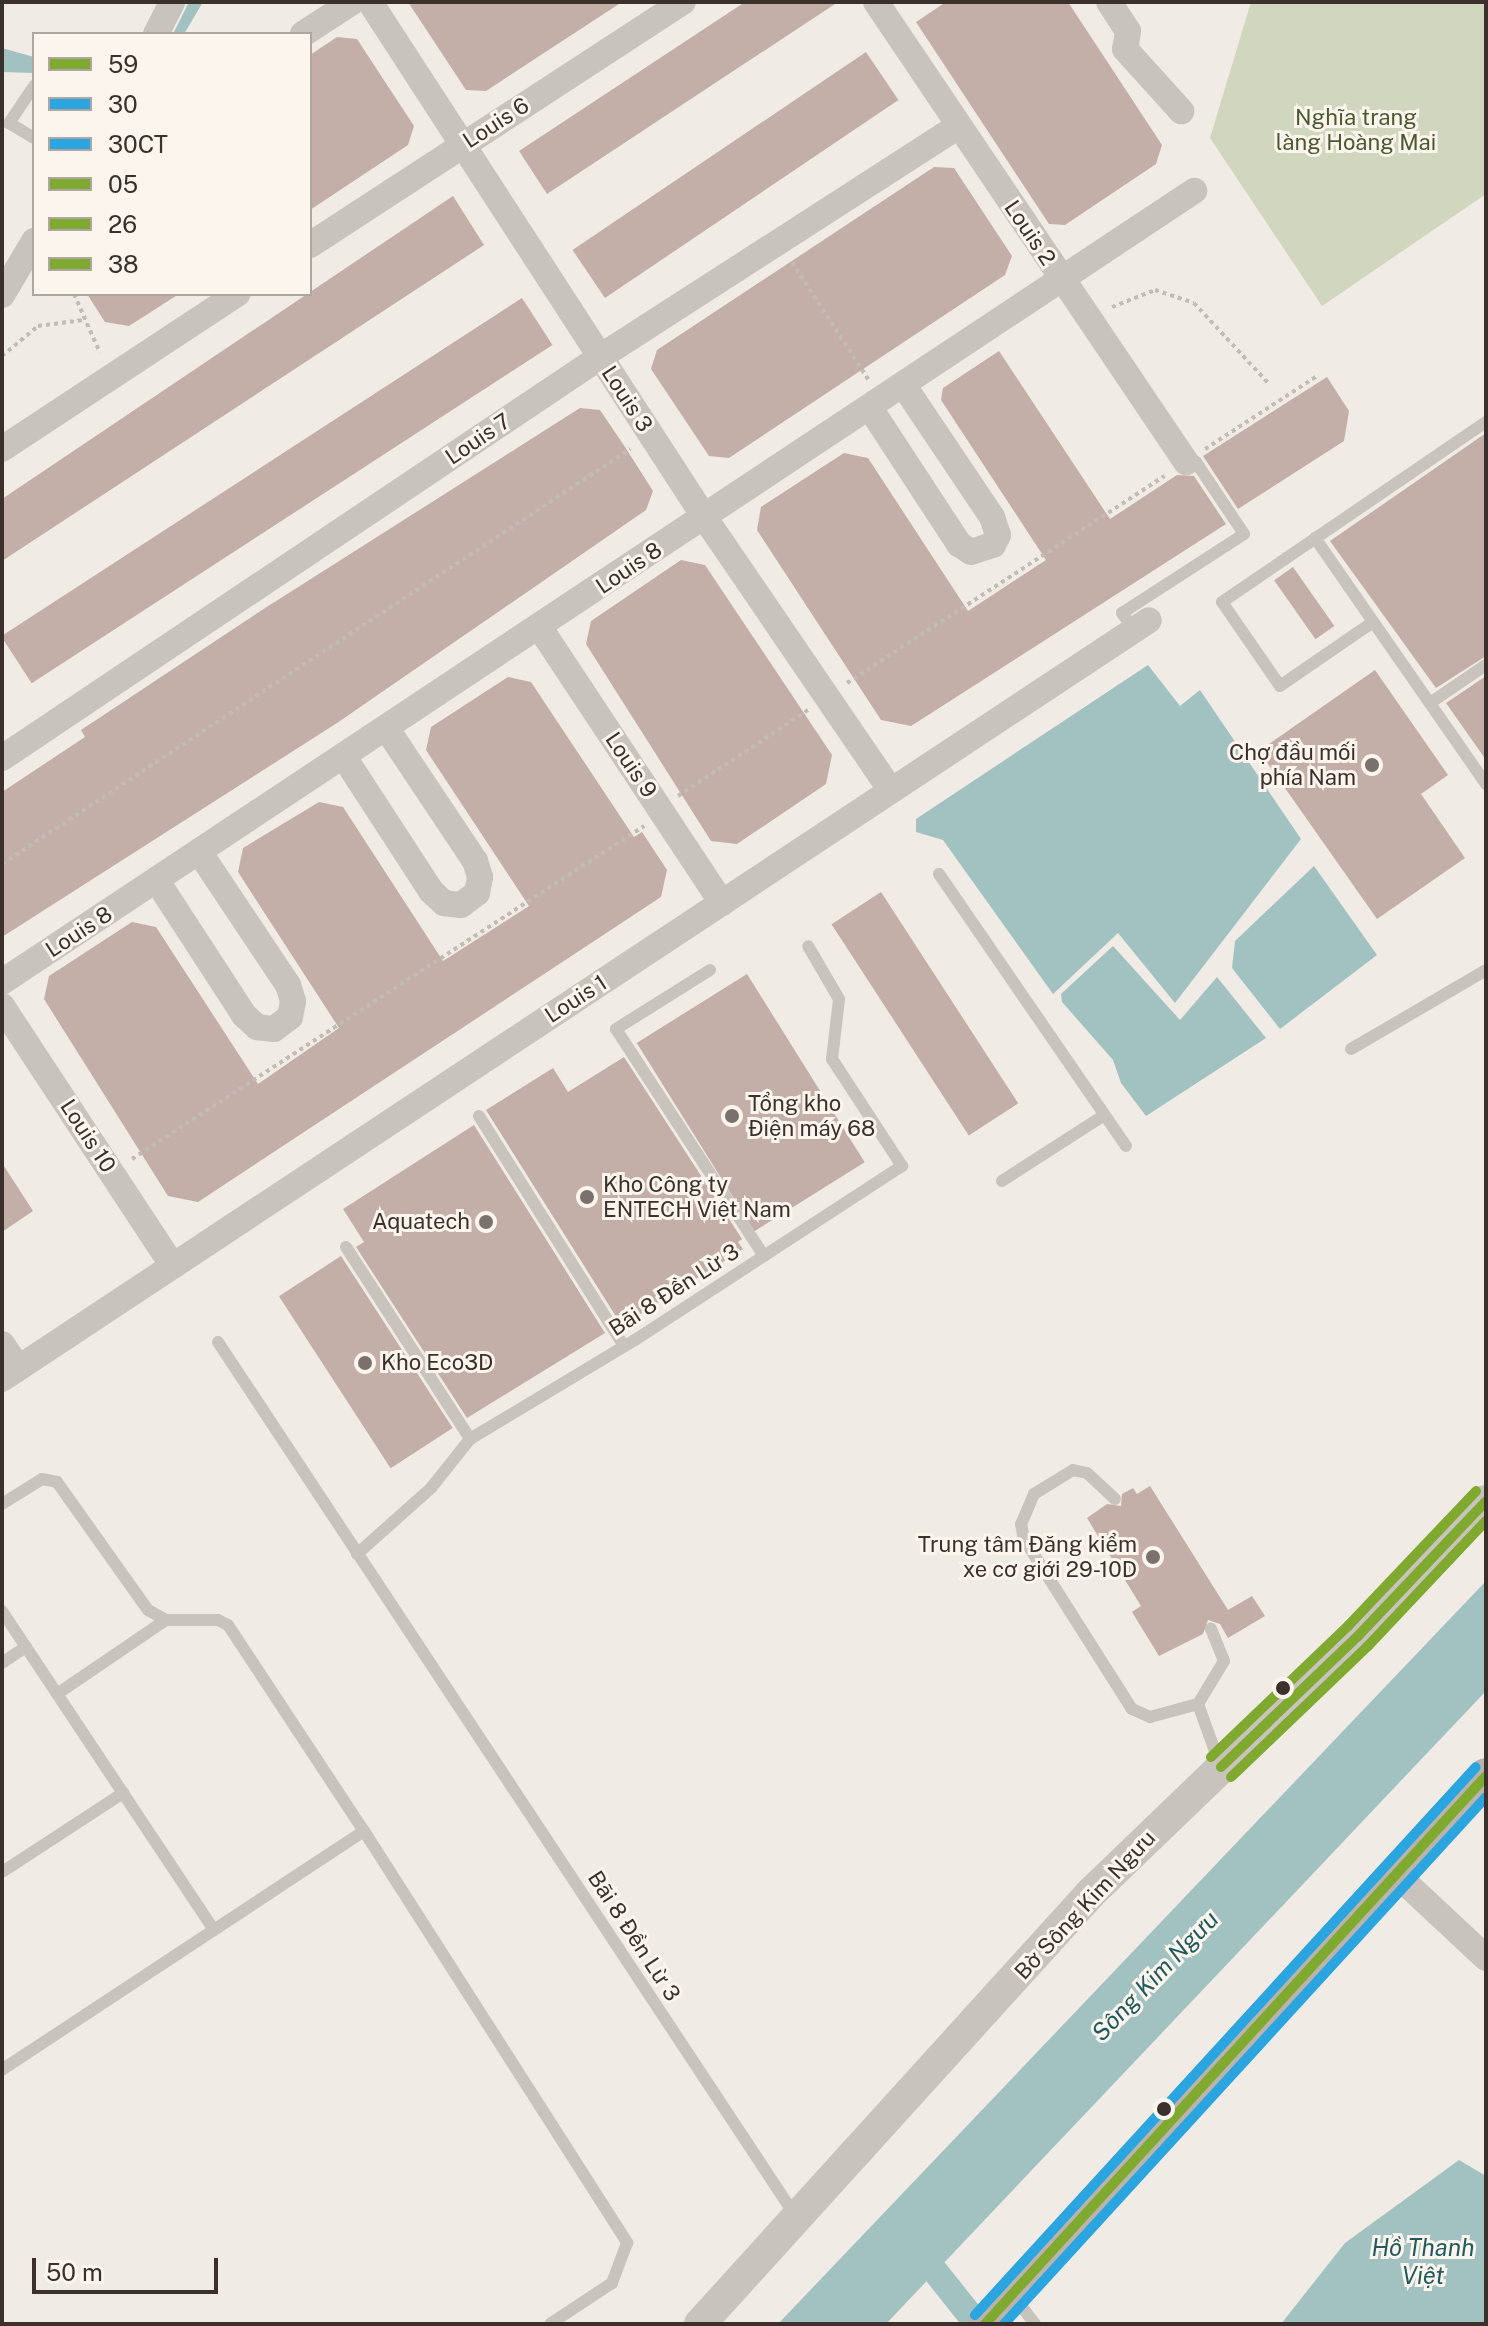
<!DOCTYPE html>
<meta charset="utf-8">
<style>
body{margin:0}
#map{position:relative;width:1488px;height:2326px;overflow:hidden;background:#f0ebe5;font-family:"Public Sans",sans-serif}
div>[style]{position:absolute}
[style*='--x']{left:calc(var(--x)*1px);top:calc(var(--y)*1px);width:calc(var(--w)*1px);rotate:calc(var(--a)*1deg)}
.green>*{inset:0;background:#d1d6bf}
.water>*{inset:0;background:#a1c2c1}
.canal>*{height:26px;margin:-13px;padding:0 13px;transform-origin:13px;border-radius:13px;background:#a1c2c1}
.building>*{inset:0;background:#c3afa7;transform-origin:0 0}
.path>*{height:4px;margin-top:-2px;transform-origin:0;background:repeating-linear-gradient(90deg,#c2bbb6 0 4px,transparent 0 8px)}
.service>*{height:12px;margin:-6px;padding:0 6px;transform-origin:6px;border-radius:6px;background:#c9c3be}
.minor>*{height:26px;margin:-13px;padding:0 13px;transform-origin:13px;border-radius:13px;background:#c9c3be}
.tertiary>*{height:32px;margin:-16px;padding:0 16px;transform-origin:16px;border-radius:16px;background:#c9c3be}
.secondary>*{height:36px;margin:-18px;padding:0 18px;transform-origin:18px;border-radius:18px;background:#bab3ae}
.bus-1>*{height:10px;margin:-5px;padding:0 5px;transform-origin:5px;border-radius:5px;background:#7fa92f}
.bus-2>*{height:10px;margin:-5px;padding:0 5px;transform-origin:5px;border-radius:5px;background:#2aa5df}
.bus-3>*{height:10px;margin:-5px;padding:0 5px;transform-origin:5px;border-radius:5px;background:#2aa5df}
.bus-4>*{height:10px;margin:-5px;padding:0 5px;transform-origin:5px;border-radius:5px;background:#7fa92f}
.bus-5>*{height:10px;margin:-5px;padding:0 5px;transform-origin:5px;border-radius:5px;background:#7fa92f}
.bus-6>*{height:10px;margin:-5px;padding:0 5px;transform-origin:5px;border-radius:5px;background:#7fa92f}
.dots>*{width:22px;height:22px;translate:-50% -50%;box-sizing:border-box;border:4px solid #fbf5ee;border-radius:50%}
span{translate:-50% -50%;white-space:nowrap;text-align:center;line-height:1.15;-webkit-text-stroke:6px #fbf5ee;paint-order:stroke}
.park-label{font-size:22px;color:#4a5a2e}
.street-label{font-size:22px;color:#3b302b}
.poi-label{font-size:22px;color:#3b302b}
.right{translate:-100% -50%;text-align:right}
.left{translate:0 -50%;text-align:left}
.water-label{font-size:24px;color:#1f5a5e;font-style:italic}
.frame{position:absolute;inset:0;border:4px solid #3b302b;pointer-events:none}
.legend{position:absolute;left:32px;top:32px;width:280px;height:264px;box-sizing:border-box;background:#fbf5ee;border:2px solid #aea6a0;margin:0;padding:10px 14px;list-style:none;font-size:24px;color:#3b302b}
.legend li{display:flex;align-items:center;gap:16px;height:40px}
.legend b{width:40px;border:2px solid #aea6a0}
.scale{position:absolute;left:32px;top:2258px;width:186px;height:36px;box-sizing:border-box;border:4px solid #3b302b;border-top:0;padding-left:10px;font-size:24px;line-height:28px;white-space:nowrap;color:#3b302b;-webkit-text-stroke:6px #fbf5ee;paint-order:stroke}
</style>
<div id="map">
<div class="green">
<i style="clip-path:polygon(1251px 2px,1486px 2px,1486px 194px,1322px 306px,1210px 138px)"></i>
</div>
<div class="water">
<i style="clip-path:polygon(189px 2px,203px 2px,184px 34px,173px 34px)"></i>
<i style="clip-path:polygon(2px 48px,34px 57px,34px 73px,2px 72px)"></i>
<i style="clip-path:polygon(1148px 665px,1180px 706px,1200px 690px,1301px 839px,1175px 1003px,1118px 933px,1053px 994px,943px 840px,916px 832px,916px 819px)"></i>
<i style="clip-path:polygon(1314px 866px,1377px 955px,1280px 1029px,1232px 968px,1235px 941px)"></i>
<i style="clip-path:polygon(1113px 946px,1180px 1020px,1217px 977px,1266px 1038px,1146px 1116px,1121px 1083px,1113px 1060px,1062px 1002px,1061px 994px)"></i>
<i style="clip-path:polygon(1486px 1581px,1486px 1691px,886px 2324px,778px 2324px)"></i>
<i style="clip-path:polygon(1459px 2160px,1486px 2176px,1486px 2324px,1281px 2324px,1345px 2243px)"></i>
</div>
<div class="canal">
<i style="--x:915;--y:2246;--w:100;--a:51.5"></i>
</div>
<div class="building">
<i style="clip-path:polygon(408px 2px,622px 2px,486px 91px,466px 90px)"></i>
<i style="clip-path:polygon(745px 2px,838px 2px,547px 194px,519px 151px)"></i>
<i style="clip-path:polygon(946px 2px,1068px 2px,1162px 145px,1156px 164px,1065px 225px,1049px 224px,916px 22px)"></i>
<i style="clip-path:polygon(337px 37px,357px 39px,414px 126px,408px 145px,310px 210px,310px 55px)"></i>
<i style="left:866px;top:52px;width:58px;height:354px;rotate:56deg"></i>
<i style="clip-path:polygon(934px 167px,954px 168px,1012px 256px,1005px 275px,729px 458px,709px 456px,651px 369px,657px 350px)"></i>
<i style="clip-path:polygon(453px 196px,484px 245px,2px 561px,2px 499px)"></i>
<i style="clip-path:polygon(87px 294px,179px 294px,129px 326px,105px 322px)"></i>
<i style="left:522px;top:298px;width:56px;height:621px;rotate:57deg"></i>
<i style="clip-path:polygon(999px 351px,1110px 519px,1177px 475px,1194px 476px,1226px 524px,911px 726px,881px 720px,757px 530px,761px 507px,844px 453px,868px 458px,968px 611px,1046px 560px,941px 400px,943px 388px)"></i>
<i style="clip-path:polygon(1327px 377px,1349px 411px,1344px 441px,1238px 509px,1203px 456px)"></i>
<i style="clip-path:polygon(580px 408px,600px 410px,625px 447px,653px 491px,646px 510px,337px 723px,2px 937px,2px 792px,85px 737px,81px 730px,262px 610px)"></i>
<i style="clip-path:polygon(1486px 433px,1486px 656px,1436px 688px,1330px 541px)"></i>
<i style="clip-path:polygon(681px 560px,705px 565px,832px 755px,826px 784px,737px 844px,711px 841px,586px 644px,591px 621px)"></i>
<i style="left:1293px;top:567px;width:72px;height:23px;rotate:55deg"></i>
<i style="clip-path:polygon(1375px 670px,1448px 775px,1421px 794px,1465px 858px,1377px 919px,1259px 751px)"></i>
<i style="clip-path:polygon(1486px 676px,1486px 760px,1446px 703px)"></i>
<i style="clip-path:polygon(508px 677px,531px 682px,634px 837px,642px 832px,667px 870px,661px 897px,198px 1202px,168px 1196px,44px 999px,49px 976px,132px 922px,156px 927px,258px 1084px,339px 1028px,238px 872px,243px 848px,319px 802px,343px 807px,443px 961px,529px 906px,426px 750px,431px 727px)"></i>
<i style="left:881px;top:892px;width:252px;height:59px;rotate:57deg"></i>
<i style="left:747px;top:974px;width:222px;height:130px;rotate:58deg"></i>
<i style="clip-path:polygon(624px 1057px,742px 1239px,738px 1242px,743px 1249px,622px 1326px,486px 1110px,553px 1068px,568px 1092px)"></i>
<i style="clip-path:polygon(474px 1125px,605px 1333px,467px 1418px,356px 1247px,364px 1242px,343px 1209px)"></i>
<i style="clip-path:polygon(2px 1163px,33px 1211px,2px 1232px)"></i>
<i style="left:341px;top:1256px;width:205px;height:74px;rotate:57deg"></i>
<i style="clip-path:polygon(1150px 1486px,1228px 1610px,1252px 1596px,1265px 1616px,1228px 1638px,1220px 1624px,1208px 1620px,1203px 1634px,1159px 1656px,1132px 1612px,1141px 1606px,1087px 1518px,1107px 1504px,1121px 1506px,1122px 1494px,1133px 1488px,1137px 1494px)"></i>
</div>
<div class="path">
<i style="--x:792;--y:262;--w:140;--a:57"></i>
<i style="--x:74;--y:294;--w:64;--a:66.2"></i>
<i style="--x:1112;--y:307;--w:46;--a:-21.6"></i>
<i style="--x:1155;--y:290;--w:41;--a:18.4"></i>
<i style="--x:1194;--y:303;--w:109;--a:47.2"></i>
<i style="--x:2;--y:356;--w:47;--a:-39.8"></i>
<i style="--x:38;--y:326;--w:45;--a:-7.6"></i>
<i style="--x:1205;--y:449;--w:134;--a:-33.1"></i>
<i style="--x:847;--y:683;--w:379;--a:-33.1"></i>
<i style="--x:678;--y:796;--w:156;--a:-33.5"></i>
<i style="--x:2;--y:864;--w:753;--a:-33.46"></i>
<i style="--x:132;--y:1159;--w:611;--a:-33.04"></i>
</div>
<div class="service">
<i style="--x:34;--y:86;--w:45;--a:124"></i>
<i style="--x:9;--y:123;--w:29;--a:31"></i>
<i style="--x:1315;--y:538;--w:300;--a:55.2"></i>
<i style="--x:1373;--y:622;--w:113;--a:145.5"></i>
<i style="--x:1280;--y:686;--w:102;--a:-124.6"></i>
<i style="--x:1222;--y:602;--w:320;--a:-34.3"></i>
<i style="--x:1134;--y:630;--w:21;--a:-125"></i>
<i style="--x:1122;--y:613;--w:145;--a:-32.9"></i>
<i style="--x:1244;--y:534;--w:87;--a:-123.7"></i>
<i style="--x:1196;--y:462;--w:10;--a:180"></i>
<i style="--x:1430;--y:703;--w:68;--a:-34.2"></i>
<i style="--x:939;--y:874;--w:330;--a:55.5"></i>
<i style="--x:710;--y:970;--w:111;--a:147.9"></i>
<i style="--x:616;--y:1029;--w:271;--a:56.9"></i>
<i style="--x:1351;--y:1049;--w:156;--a:-30.3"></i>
<i style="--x:479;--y:1116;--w:272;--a:57.8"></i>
<i style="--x:1002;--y:1181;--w:120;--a:-32.8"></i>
<i style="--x:346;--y:1247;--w:229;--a:57.1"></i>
<i style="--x:218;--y:1342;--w:1049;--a:56.55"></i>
<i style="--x:1115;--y:1499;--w:38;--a:-137"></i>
<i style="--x:1087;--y:1473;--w:14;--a:-168"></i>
<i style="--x:1073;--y:1470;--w:46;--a:148.4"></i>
<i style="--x:1034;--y:1494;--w:33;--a:113"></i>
<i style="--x:1021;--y:1524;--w:15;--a:79"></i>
<i style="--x:1024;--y:1539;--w:201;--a:57.6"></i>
<i style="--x:1132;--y:1709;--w:20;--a:24"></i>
<i style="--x:1150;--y:1717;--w:50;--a:-15.2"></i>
<i style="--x:1198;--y:1704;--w:50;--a:-58.8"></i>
<i style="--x:1224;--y:1661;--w:35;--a:-112"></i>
<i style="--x:2;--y:1504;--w:47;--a:-32"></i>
<i style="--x:42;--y:1479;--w:15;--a:11"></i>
<i style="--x:57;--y:1482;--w:157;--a:54.6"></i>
<i style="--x:148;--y:1610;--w:21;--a:29"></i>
<i style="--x:166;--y:1620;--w:52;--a:0"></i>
<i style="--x:218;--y:1620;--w:11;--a:27"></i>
<i style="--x:228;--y:1625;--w:247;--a:56.6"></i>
<i style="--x:364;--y:1831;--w:434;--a:146.6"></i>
<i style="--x:357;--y:1554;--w:99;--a:-41.7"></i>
<i style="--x:431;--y:1488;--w:63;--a:-51.5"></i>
<i style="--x:470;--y:1439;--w:192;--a:-31"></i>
<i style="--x:635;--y:1340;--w:319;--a:-33.1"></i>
<i style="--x:902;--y:1166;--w:128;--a:-123.2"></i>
<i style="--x:832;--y:1059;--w:60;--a:-83.3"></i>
<i style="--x:839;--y:999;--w:61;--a:-120.3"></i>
<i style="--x:2;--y:1611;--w:383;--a:56.4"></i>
<i style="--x:2;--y:1663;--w:29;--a:-34"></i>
<i style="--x:57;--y:1694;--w:132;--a:-34.2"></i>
<i style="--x:1198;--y:1704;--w:65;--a:70.2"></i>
<i style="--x:364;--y:1831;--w:489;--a:57.4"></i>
<i style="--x:627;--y:2243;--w:43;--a:110.6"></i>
<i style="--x:612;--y:2283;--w:74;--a:146.5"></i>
<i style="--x:2;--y:1872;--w:145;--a:-33.1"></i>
<i style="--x:1014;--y:2297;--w:34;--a:52"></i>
</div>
<div class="minor">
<i style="--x:370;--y:2;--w:615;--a:57.01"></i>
<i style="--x:705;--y:518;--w:330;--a:55.7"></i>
<i style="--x:876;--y:2;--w:555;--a:56.02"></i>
<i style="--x:1109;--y:2;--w:35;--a:57"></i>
<i style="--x:1128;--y:31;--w:18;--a:99"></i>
<i style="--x:1125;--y:49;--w:84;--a:47.9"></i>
<i style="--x:156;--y:34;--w:36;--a:-63"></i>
<i style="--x:303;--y:34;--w:59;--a:-33.1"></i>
<i style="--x:310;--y:245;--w:445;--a:-33.1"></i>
<i style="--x:2;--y:295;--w:63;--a:-59.3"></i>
<i style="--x:870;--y:408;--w:163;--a:56.8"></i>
<i style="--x:959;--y:544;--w:14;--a:34"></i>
<i style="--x:971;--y:552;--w:23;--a:-18"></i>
<i style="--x:993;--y:545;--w:11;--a:-63"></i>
<i style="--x:998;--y:535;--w:19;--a:-108"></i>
<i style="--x:992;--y:517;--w:158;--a:-123.9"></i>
<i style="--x:2;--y:449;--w:282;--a:-33.4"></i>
<i style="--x:540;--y:628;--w:330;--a:56.5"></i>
<i style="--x:344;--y:757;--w:160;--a:57"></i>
<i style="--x:431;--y:891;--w:18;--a:43"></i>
<i style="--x:444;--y:903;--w:17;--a:7"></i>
<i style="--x:461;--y:905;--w:20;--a:-37"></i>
<i style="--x:477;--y:893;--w:16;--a:-79"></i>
<i style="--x:480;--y:877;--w:17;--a:-107"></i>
<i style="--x:475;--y:861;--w:159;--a:-123.7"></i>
<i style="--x:2;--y:758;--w:720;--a:-33.84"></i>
<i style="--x:600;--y:357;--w:426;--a:-32.8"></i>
<i style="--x:157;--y:881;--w:160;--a:57"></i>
<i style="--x:244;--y:1015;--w:18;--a:43"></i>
<i style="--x:257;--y:1027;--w:17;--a:7"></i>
<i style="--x:274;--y:1029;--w:20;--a:-37"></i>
<i style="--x:290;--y:1017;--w:16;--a:-79"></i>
<i style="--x:293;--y:1001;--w:17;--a:-107"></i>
<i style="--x:288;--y:985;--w:159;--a:-123.7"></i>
<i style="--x:2;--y:982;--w:1431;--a:-33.57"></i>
<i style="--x:2;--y:1006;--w:311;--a:56.7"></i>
<i style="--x:2;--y:1344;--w:29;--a:56"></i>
<i style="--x:2;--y:1379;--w:1375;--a:-33.49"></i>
<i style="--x:1396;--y:1874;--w:123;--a:43"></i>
</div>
<div class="tertiary">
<i style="--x:700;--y:2324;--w:582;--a:-47.79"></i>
<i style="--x:1091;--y:1893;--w:371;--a:-43.9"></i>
<i style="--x:1358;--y:1636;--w:186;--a:-46.5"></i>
</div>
<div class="secondary">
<i style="--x:985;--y:2324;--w:742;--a:-47.57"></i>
</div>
<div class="bus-1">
<i style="--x:985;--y:2324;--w:742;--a:-47.57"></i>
</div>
<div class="bus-2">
<i style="--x:1004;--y:2324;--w:714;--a:-47.55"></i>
</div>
<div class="bus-3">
<i style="--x:975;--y:2315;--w:742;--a:-47.57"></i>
</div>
<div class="bus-4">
<i style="--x:1221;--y:1767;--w:190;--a:-43.7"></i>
<i style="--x:1358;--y:1636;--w:186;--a:-46.5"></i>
</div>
<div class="bus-5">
<i style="--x:1231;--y:1777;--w:190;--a:-43.7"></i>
<i style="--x:1368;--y:1646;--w:172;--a:-46.7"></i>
</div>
<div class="bus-6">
<i style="--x:1211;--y:1757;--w:190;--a:-43.7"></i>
<i style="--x:1348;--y:1626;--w:186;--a:-46.5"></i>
</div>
<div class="dots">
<i style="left:1372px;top:765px;background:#7a716c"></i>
<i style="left:732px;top:1116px;background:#7a716c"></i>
<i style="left:587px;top:1197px;background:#7a716c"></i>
<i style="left:486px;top:1222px;background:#7a716c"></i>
<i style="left:365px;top:1363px;background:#7a716c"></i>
<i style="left:1153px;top:1557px;background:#7a716c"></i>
<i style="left:1283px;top:1688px;background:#3b302b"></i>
<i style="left:1164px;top:2109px;background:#3b302b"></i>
</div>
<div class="park-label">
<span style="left:1356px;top:130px">Nghĩa trang<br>làng Hoàng Mai</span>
</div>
<div class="street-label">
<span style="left:496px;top:123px;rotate:-33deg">Louis 6</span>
<span style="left:1030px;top:233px;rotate:56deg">Louis 2</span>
<span style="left:627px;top:399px;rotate:57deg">Louis 3</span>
<span style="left:478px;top:439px;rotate:-34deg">Louis 7</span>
<span style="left:629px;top:568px;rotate:-34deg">Louis 8</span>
<span style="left:631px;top:765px;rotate:56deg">Louis 9</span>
<span style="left:79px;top:932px;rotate:-33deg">Louis 8</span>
<span style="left:576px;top:999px;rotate:-33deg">Louis 1</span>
<span style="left:88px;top:1136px;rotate:57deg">Louis 10</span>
<span style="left:674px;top:1290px;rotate:-33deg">Bãi 8 Đền Lừ 3</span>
<span style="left:1085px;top:1905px;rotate:-47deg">Bờ Sông Kim Ngưu</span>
<span style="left:634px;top:1936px;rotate:57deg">Bãi 8 Đền Lừ 3</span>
</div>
<div class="poi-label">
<span class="right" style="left:1356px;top:765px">Chợ đầu mối<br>phía Nam</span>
<span class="left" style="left:748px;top:1116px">Tổng kho<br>Điện máy 68</span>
<span class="left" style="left:603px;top:1197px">Kho Công ty<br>ENTECH Việt Nam</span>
<span class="right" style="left:470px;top:1222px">Aquatech</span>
<span class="left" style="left:381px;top:1363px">Kho Eco3D</span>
<span class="right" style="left:1137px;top:1557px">Trung tâm Đăng kiểm<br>xe cơ giới 29-10D</span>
</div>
<div class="water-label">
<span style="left:1155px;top:1976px;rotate:-46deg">Sông Kim Ngưu</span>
<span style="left:1423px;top:2262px">Hồ Thanh<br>Việt</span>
</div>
<div class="frame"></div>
<ul class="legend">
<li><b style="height:10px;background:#7fa92f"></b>59</li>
<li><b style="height:10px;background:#2aa5df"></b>30</li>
<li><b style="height:10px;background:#2aa5df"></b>30CT</li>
<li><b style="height:10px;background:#7fa92f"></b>05</li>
<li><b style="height:10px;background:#7fa92f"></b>26</li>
<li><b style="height:10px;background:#7fa92f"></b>38</li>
</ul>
<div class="scale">50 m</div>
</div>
